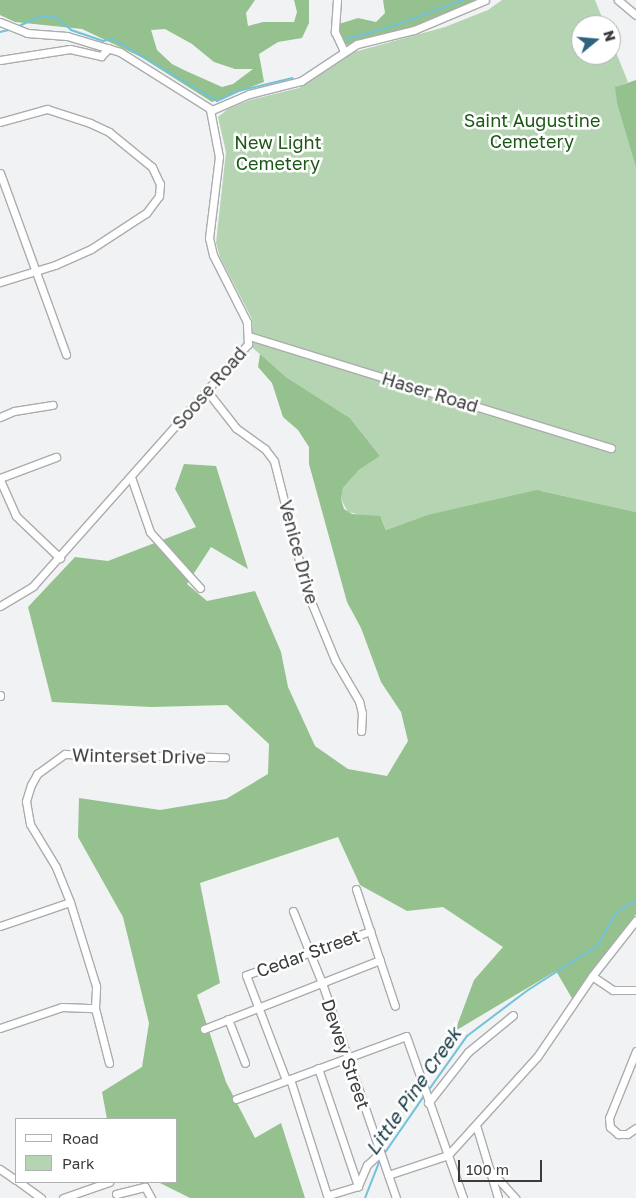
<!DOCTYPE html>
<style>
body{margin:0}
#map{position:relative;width:636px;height:1198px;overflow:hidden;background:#f0f2f3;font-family:"Golos Text",sans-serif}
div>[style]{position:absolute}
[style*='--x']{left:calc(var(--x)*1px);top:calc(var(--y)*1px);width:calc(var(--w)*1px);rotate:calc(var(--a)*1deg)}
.green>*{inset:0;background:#b5d4b1}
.forest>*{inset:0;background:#94c18e}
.stream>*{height:2px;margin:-1px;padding:0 1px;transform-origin:1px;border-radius:1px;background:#72c2da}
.roads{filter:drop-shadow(1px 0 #abacad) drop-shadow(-1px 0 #abacad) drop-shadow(0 1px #abacad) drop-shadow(0 -1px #abacad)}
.minor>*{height:7px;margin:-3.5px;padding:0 3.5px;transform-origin:3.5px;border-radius:3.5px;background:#fff}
span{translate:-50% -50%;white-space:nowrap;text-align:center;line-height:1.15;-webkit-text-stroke:5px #fff;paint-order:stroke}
.park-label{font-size:18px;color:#1c5816}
.street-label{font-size:18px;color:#3a3b3c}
.water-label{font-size:19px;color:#143a44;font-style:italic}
.legend{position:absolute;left:15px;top:1118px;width:162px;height:65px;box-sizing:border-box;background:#fff;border:1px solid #b0b1b1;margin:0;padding:6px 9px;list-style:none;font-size:15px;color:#3a3b3c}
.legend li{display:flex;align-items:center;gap:10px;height:25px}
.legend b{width:25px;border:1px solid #b0b1b1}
.north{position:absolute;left:571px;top:15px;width:50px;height:50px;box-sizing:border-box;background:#fff;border:1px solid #b0b1b1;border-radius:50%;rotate:73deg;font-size:14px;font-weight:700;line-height:20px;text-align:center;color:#3a3b3c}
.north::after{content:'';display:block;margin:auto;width:18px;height:22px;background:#2d637e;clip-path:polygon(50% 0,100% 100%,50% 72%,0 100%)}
.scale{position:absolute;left:458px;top:1160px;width:84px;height:22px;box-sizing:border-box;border:2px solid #3a3b3c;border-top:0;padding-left:6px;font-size:15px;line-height:18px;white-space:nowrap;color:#3a3b3c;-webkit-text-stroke:4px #fff;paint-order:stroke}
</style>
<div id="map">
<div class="green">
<i style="clip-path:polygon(502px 0,595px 0,605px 25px,581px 25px,581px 55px,611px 55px,611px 40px,628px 82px,616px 87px,617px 104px,636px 168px,636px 512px,542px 491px,427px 515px,386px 530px,382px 520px,348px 512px,341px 499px,343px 488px,359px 470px,380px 456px,350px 418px,286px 377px,253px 348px,252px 319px,220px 257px,216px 243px,226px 152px,218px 117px,228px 109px,250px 100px,299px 88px,347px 54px,445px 27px,488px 10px)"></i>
</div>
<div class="forest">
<i style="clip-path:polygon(evenodd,0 0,255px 0,246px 13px,248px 26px,263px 22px,294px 22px,297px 12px,294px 0,309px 0,309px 23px,302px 38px,278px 42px,259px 54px,264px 82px,212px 102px,141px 57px,82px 29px,15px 22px,0 15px,0 0,165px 29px,192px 44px,214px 62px,235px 69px,253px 69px,233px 84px,222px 87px,186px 71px,172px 64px,157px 50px,151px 30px,165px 29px)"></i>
<i style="clip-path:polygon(383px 0,477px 0,416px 26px,347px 45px,341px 37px,339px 24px,358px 18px,376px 22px,385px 13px)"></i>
<i style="clip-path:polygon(636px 80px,636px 168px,617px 104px,615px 87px)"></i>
<i style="clip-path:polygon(260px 354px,286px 377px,350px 418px,380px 456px,359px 470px,343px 488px,341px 499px,344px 509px,352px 514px,380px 516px,386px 530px,427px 515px,537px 490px,636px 512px,636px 914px,573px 1000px,556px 971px,455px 1031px,474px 980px,503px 947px,443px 907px,407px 911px,360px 885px,338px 837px,200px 883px,220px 983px,197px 995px,226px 1082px,255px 1138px,281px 1123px,305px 1198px,190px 1198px,158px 1182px,176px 1182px,176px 1119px,107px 1119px,102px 1092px,142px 1067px,149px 1023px,123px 917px,78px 837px,79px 798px,160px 810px,226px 799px,268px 774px,269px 744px,227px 705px,151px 707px,52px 702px,28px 607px,75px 557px,108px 561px,196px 527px,175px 489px,184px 464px,216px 466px,248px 569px,211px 547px,187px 584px,207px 601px,255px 591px,281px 652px,288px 687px,315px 746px,348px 769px,387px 776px,408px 741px,401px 712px,381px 682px,361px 628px,347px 602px,309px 464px,309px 447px,298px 430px,283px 417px,272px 383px,258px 367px)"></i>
</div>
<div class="stream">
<i style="--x:17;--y:27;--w:23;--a:-25"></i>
<i style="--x:38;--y:17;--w:16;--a:-4"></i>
<i style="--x:54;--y:16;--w:22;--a:39"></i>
<i style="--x:71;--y:30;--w:34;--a:19"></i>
<i style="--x:103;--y:41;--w:10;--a:-11"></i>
<i style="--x:113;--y:39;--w:121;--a:30.8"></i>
<i style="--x:217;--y:101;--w:23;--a:-25"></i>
<i style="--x:238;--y:91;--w:56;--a:-13.5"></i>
<i style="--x:0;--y:32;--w:13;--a:-13"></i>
<i style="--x:347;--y:39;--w:48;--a:-15.8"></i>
<i style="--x:393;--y:26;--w:74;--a:-20.6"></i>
<i style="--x:428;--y:1091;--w:67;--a:-54.7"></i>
<i style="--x:467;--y:1036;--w:76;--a:-37"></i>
<i style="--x:528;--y:990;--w:82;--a:-32.5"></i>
<i style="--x:597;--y:946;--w:38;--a:-60"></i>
<i style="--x:616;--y:913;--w:24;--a:-33"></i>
<i style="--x:384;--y:1154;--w:70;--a:-55.4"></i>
<i style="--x:365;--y:1198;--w:41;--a:-68.5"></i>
</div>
<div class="roads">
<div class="minor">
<i style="--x:337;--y:0;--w:32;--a:94"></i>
<i style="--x:335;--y:32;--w:21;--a:65"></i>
<i style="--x:618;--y:0;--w:23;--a:40"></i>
<i style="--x:0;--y:22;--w:29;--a:22"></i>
<i style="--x:27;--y:33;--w:40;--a:4.3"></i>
<i style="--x:67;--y:36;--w:55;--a:16.8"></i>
<i style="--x:120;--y:52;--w:109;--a:32.2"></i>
<i style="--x:212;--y:110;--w:40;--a:-23.4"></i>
<i style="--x:249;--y:94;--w:54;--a:-14"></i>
<i style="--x:301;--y:81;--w:67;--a:-33.5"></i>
<i style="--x:357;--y:44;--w:59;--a:-13.8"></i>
<i style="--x:414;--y:30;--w:77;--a:-22.9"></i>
<i style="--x:0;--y:60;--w:71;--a:-8.9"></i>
<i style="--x:70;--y:49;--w:32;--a:13"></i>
<i style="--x:101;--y:56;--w:11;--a:-45"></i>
<i style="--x:0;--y:122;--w:49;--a:-15.5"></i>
<i style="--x:47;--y:109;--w:45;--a:18"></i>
<i style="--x:90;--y:123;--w:21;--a:25"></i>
<i style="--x:109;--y:132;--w:55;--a:39.1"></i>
<i style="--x:152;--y:167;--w:19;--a:65"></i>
<i style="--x:160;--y:184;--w:12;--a:95"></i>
<i style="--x:159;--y:196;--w:21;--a:127"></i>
<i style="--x:146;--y:213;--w:66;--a:146.8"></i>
<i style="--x:91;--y:249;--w:39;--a:156"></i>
<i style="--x:55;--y:265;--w:58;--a:162.8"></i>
<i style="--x:0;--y:173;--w:193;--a:70"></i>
<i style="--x:249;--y:336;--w:379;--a:17.2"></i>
<i style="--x:207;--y:391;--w:47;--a:51.9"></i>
<i style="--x:236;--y:428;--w:36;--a:36"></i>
<i style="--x:265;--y:449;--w:15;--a:53"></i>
<i style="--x:274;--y:461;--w:135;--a:75.9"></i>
<i style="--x:307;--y:592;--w:74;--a:67.6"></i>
<i style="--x:335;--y:660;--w:48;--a:59.7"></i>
<i style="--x:359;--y:701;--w:12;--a:76"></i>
<i style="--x:362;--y:713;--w:18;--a:93"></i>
<i style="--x:0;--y:417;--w:15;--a:-23"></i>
<i style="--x:14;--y:411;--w:39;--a:-9"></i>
<i style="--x:131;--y:477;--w:58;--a:70.9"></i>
<i style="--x:150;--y:532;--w:75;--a:48.2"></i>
<i style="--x:0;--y:478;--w:60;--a:-20.6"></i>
<i style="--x:0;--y:480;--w:39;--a:66"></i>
<i style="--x:16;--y:516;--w:61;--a:43.7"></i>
<i style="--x:0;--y:606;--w:39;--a:-31"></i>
<i style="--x:33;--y:586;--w:324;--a:-48.4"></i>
<i style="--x:248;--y:344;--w:22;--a:-93"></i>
<i style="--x:247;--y:322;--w:75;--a:-116.9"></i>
<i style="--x:213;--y:255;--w:17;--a:-103"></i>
<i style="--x:209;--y:238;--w:82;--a:-83"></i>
<i style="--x:219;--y:157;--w:48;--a:-100.8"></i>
<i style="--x:0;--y:695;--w:1;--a:90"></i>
<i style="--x:356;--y:889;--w:123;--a:71.6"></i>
<i style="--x:293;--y:911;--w:78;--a:68.1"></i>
<i style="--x:322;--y:983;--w:227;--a:71"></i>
<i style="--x:0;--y:926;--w:74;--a:-18.9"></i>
<i style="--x:592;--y:976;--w:25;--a:34"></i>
<i style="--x:613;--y:990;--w:23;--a:0"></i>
<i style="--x:228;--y:1019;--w:47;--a:68.9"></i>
<i style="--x:0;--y:1028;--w:65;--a:-18.7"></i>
<i style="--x:62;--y:1007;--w:33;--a:2"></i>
<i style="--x:204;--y:1029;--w:189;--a:-21.4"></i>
<i style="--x:636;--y:1051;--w:72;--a:111.9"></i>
<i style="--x:609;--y:1118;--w:9;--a:84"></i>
<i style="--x:610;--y:1127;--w:11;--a:41"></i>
<i style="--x:618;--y:1134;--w:9;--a:0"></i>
<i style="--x:627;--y:1134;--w:11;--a:-34"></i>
<i style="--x:109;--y:1063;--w:57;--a:-104.3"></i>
<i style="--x:95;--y:1008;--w:22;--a:-87"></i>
<i style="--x:96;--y:986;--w:88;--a:-107.2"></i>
<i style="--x:70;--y:902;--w:38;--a:-112"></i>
<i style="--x:56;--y:867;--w:50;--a:-121.2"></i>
<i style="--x:30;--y:824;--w:23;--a:-100"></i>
<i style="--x:26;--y:801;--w:17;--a:-73"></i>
<i style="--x:31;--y:785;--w:13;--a:-61"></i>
<i style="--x:37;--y:774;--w:34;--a:-36"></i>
<i style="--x:65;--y:754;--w:160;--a:1.1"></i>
<i style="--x:318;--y:1068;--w:125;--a:71.3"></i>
<i style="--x:290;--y:1079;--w:125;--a:72.3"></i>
<i style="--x:286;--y:1080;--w:112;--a:-110.9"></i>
<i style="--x:246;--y:975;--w:132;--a:-19.5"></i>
<i style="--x:236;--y:1099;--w:181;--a:-20.3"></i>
<i style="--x:406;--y:1036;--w:172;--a:70.6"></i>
<i style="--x:428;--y:1103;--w:65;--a:-51.9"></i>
<i style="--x:468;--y:1052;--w:58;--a:-39.4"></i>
<i style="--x:476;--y:1125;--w:76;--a:73.2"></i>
<i style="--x:0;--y:1169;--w:19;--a:35"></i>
<i style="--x:490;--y:1170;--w:38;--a:48"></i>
<i style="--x:388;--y:1175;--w:63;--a:-18.4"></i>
<i style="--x:448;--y:1155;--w:132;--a:-47.8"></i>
<i style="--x:537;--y:1057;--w:98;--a:-55.8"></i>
<i style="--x:592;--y:976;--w:71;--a:-51.8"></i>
<i style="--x:19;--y:1182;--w:27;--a:36"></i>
<i style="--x:116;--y:1194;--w:30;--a:-14"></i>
<i style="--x:145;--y:1187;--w:13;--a:61"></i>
<i style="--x:329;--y:1195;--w:30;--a:-17"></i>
<i style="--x:358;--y:1186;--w:23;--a:-67"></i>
<i style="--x:367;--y:1165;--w:18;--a:-43"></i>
<i style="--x:63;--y:1198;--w:49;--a:-19.2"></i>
</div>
</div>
<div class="park-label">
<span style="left:532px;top:131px">Saint Augustine<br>Cemetery</span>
<span style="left:278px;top:153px">New Light<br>Cemetery</span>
</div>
<div class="street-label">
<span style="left:209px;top:388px;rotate:-49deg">Soose Road</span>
<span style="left:430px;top:392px;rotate:17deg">Haser Road</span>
<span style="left:299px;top:552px;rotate:75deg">Venice Drive</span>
<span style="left:139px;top:756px;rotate:1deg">Winterset Drive</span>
<span style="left:308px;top:953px;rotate:-20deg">Cedar Street</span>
<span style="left:346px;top:1054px;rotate:71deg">Dewey Street</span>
</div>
<div class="water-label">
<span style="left:413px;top:1091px;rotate:-55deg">Little Pine Creek</span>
</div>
<ul class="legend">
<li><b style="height:6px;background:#fff"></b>Road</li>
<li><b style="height:14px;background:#b5d4b1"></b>Park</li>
</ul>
<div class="north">N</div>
<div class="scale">100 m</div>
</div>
